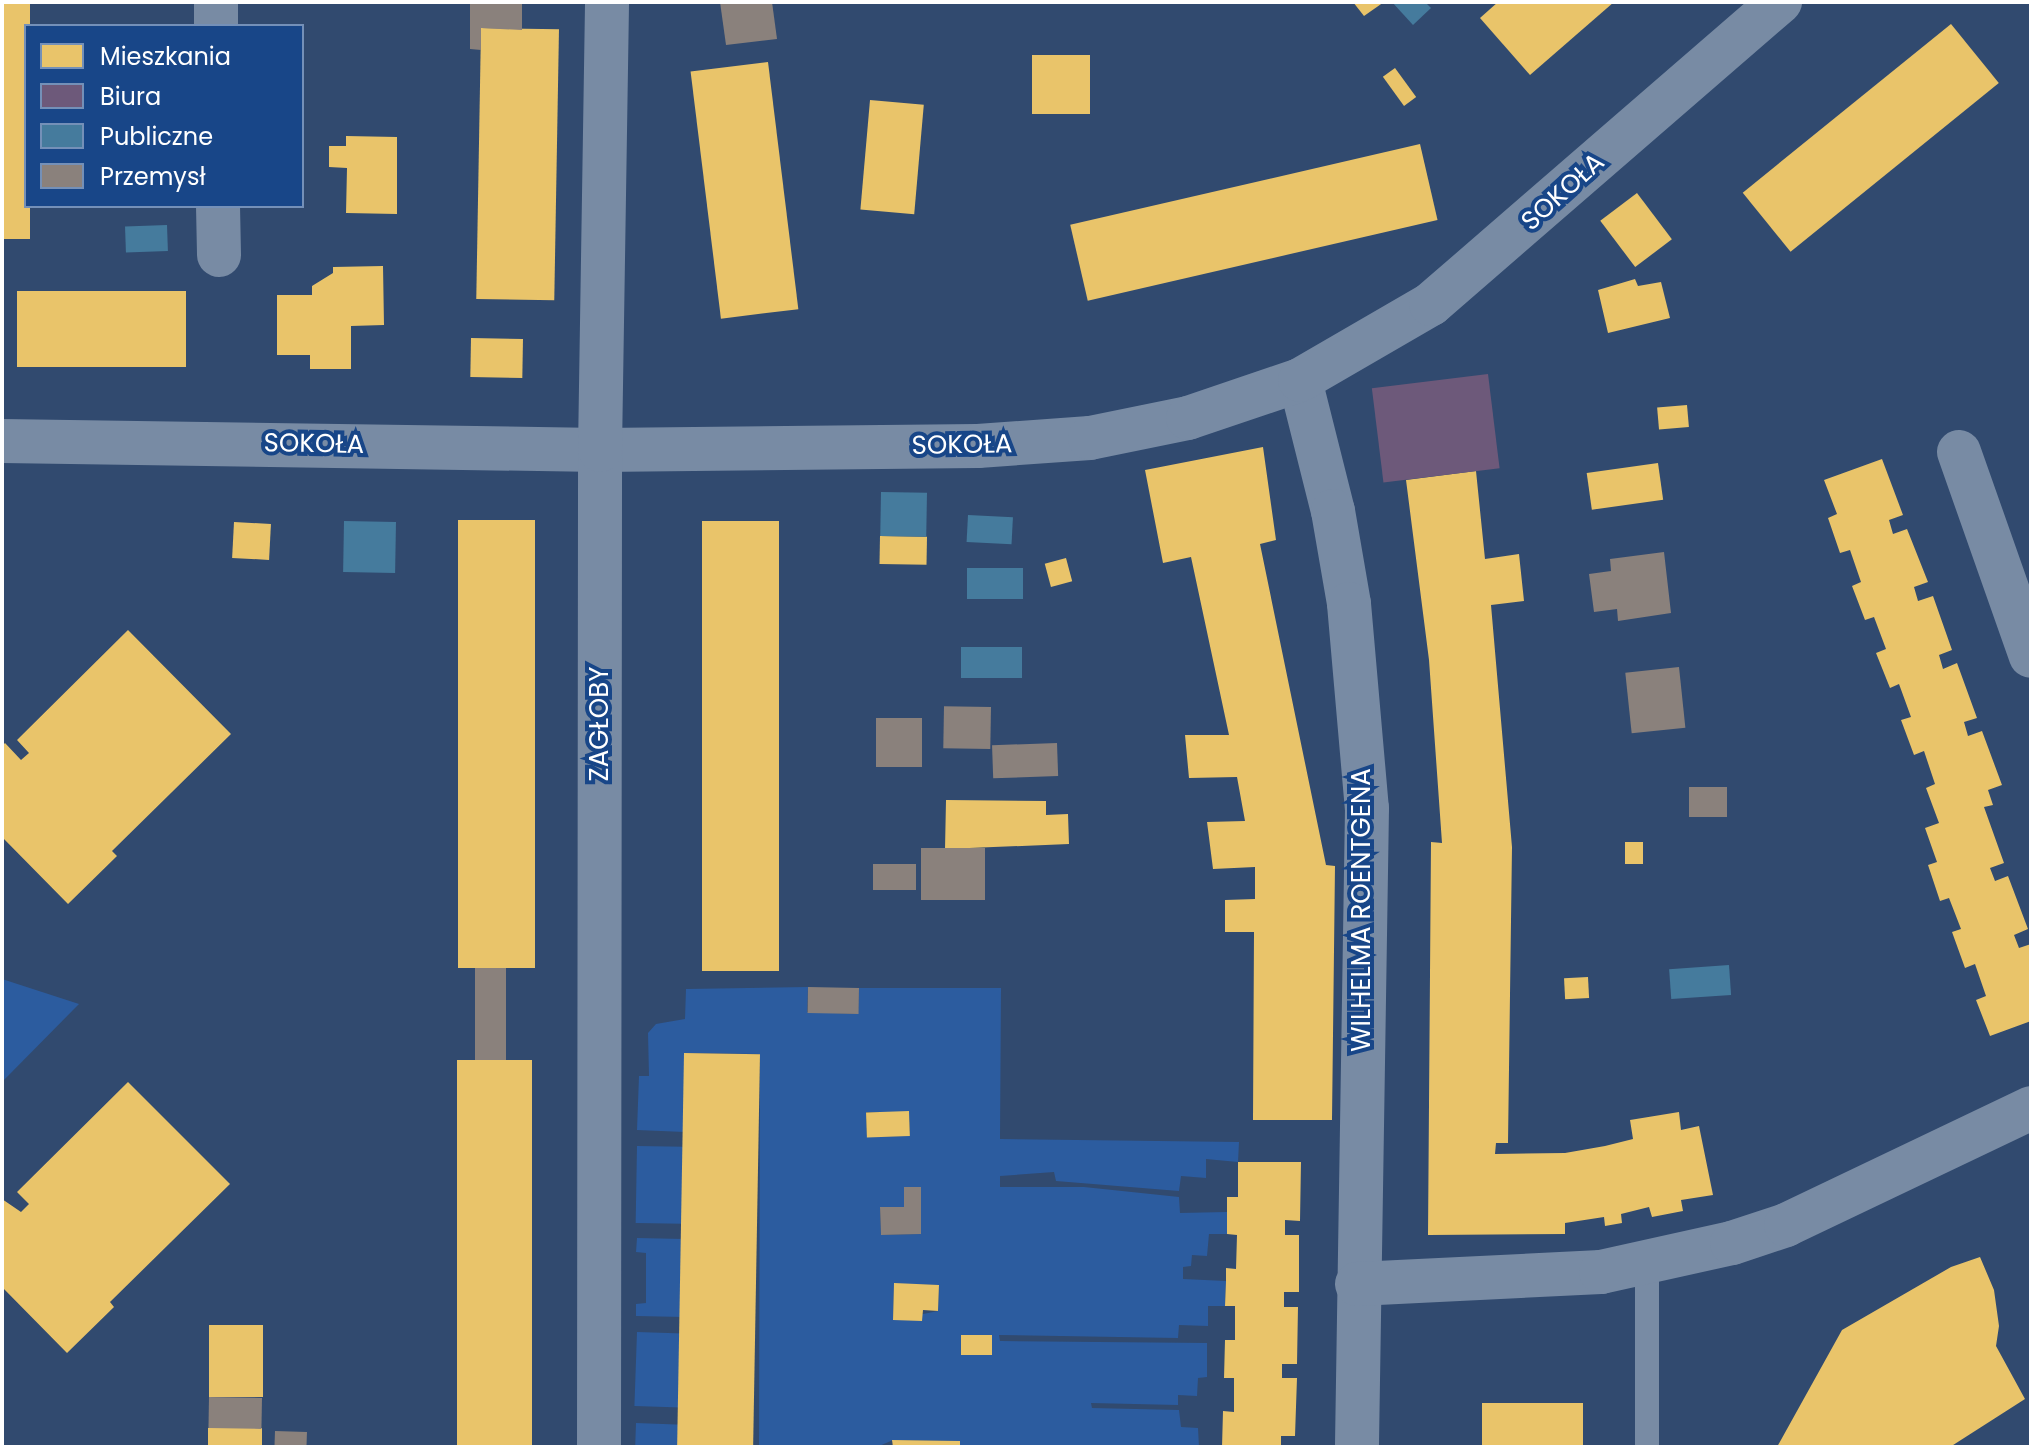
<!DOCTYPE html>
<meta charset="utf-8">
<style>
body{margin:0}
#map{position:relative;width:2033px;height:1449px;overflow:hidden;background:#314a6f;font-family:Poppins,sans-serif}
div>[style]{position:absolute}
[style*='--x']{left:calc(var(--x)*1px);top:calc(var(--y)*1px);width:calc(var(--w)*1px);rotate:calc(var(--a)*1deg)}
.green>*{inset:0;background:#2c5c9f;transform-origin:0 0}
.homes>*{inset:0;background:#e9c46a;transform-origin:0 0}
.offices>*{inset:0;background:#6d597a;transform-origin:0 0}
.public>*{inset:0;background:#457b9d;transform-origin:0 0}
.industry>*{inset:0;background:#8a817c;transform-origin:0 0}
.service>*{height:24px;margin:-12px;padding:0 12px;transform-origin:12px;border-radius:12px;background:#788ba4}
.minor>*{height:44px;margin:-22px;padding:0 22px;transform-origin:22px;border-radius:22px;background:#788ba4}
span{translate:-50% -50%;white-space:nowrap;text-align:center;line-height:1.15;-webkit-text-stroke:8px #184688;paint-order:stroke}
.street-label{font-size:26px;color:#fff}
.frame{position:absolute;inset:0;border:4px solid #fff;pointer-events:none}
.legend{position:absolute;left:24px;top:24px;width:280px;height:184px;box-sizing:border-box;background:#184688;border:2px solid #7490b8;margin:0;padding:10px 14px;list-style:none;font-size:24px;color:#fff}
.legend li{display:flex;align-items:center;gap:16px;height:40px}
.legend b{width:40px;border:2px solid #7490b8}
</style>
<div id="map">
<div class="green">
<i style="clip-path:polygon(2px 979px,79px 1004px,2px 1082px)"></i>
<i style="clip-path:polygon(evenodd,808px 987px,807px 1012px,858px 1014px,859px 988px,1001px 988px,1000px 1139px,1239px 1142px,1238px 1162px,1206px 1159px,1206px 1178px,1181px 1176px,1179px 1191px,1056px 1181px,1054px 1172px,1000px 1176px,1000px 1187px,1084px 1187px,1179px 1197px,1180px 1213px,1227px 1212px,1227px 1234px,1209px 1234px,1207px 1256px,1192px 1255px,1191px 1266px,1183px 1267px,1183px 1279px,1226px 1281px,1225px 1306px,1208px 1306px,1208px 1326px,1179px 1325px,1178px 1338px,999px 1335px,1000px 1341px,1207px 1343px,1207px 1377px,1198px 1378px,1197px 1396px,1178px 1395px,1178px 1405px,1091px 1403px,1092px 1408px,1179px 1410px,1181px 1427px,1198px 1428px,1199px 1447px,960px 1447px,960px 1441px,893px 1440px,877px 1447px,759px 1447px,760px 1054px,685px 1053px,685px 1132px,637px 1130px,639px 1076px,649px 1076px,648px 1033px,656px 1024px,685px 1019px,686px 989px,808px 987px,866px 1112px,909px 1112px,910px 1136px,867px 1137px,866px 1112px,808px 987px,904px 1187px,921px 1187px,921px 1234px,881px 1235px,880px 1207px,904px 1207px,904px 1187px,808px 987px,894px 1284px,939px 1285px,938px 1311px,893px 1320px,894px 1284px)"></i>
<i style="left:637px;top:1146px;width:47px;height:77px;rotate:1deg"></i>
<i style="clip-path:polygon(637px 1238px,684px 1239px,684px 1317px,636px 1316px,636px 1304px,646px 1303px,646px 1253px,636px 1252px)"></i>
<i style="left:637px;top:1332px;width:46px;height:74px;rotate:2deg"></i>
<i style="left:636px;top:1423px;width:47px;height:24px;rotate:2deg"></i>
</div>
<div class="homes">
<i style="left:2px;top:2px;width:28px;height:237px"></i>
<i style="clip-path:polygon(1353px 2px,1384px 2px,1364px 16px)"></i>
<i style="clip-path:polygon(1498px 2px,1614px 2px,1530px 75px,1480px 18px)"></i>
<i style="left:1951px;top:24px;width:76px;height:268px;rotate:51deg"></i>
<i style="left:481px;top:28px;width:78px;height:271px;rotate:1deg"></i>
<i style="left:1032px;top:55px;width:58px;height:59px"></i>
<i style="left:768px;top:62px;width:249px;height:78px;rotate:83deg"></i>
<i style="left:1395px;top:68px;width:36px;height:15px;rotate:54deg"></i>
<i style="left:870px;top:100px;width:54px;height:110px;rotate:5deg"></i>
<i style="clip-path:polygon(346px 136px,397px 137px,397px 214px,346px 213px,347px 168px,329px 167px,329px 146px,346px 146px)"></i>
<i style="left:1420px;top:144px;width:78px;height:359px;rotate:77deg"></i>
<i style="left:1637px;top:193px;width:58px;height:46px;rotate:53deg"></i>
<i style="clip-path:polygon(383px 266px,384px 325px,351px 326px,351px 369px,310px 369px,310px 355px,277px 355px,277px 295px,312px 295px,312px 286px,333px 273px,333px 267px)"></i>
<i style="clip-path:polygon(1635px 279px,1638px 286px,1661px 282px,1670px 318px,1608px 333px,1598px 290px)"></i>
<i style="left:17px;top:291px;width:169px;height:76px"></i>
<i style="left:471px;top:338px;width:52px;height:39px;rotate:1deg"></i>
<i style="left:1687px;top:405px;width:22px;height:30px;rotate:85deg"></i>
<i style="clip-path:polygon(1263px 447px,1276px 540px,1260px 544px,1326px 865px,1335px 866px,1332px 1120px,1253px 1120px,1254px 932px,1225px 932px,1225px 900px,1255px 899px,1255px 867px,1213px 869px,1207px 822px,1245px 821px,1237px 777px,1189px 778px,1185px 735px,1229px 735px,1191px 557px,1163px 563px,1145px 470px)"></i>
<i style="clip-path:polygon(1882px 459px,1903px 515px,1889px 520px,1893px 534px,1907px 529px,1928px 582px,1914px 587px,1918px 601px,1933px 596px,1952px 650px,1939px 655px,1943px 669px,1957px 663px,1977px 718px,1964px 722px,1968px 736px,1982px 731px,2002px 785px,1988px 790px,1993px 805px,1984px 807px,2004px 863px,1990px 868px,1995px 881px,2008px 876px,2028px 929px,2014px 935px,2019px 948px,2031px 944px,2031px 1021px,1990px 1036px,1976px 1000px,1986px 996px,1975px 964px,1965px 968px,1952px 932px,1961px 929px,1949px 898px,1940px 901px,1928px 865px,1937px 862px,1925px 828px,1939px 823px,1926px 788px,1935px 784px,1924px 751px,1914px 755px,1901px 720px,1911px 717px,1899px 684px,1890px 688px,1876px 653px,1886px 649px,1874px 617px,1865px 620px,1852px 586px,1861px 582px,1850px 550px,1840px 553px,1828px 518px,1837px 514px,1824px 480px)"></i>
<i style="left:1658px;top:463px;width:37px;height:72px;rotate:82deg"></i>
<i style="clip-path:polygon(1476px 471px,1485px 559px,1519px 554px,1524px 601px,1491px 605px,1512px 847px,1508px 1143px,1496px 1143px,1495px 1154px,1565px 1153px,1605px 1146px,1633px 1139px,1630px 1120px,1679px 1112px,1681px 1130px,1699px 1126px,1713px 1195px,1681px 1200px,1683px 1211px,1652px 1217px,1649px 1207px,1621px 1214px,1622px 1223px,1605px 1226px,1604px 1217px,1565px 1223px,1565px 1234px,1428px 1235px,1431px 842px,1442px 843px,1429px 660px,1406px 480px)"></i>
<i style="left:458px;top:520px;width:77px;height:448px"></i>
<i style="left:779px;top:521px;width:450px;height:77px;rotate:90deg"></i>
<i style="left:234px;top:522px;width:37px;height:36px;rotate:3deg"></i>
<i style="left:880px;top:536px;width:47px;height:28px;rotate:1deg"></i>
<i style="left:1066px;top:558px;width:24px;height:22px;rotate:75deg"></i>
<i style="clip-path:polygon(128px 630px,231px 734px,112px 851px,117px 856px,68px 904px,2px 837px,2px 746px,5px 743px,21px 760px,29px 753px,17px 740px)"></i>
<i style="clip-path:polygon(946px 800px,1046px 801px,1046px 815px,1068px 814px,1069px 844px,945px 849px)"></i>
<i style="left:1625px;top:842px;width:18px;height:22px"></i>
<i style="left:1588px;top:977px;width:21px;height:24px;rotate:87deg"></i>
<i style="left:684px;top:1053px;width:76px;height:394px;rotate:1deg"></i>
<i style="left:457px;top:1060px;width:75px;height:387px"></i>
<i style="clip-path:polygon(128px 1082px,230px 1184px,110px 1302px,114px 1307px,67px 1353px,2px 1287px,2px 1199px,21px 1212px,29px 1204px,17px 1192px)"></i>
<i style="left:909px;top:1111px;width:25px;height:43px;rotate:88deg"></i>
<i style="clip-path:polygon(1238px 1162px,1301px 1162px,1300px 1221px,1285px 1220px,1285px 1235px,1299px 1235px,1299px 1292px,1284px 1292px,1284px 1307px,1298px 1307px,1297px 1364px,1282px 1364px,1282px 1378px,1297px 1378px,1295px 1436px,1281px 1436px,1281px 1447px,1222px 1447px,1223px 1411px,1234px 1412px,1234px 1378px,1224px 1378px,1225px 1340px,1235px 1340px,1235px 1306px,1225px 1306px,1226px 1281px,1226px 1268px,1236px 1269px,1237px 1235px,1227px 1234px,1227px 1197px,1238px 1197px)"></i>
<i style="clip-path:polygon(1980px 1257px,1994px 1290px,1999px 1326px,1996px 1346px,2025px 1399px,1950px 1447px,1777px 1447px,1842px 1330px,1951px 1267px)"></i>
<i style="clip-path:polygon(894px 1283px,939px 1285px,938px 1311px,923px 1310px,922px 1321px,893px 1320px)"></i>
<i style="left:209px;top:1325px;width:54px;height:72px"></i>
<i style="left:961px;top:1335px;width:31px;height:20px"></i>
<i style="left:1482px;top:1403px;width:101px;height:44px"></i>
<i style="left:208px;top:1428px;width:54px;height:19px"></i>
<i style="clip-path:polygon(892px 1440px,960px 1441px,960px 1447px,893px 1447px)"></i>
</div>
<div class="offices">
<i style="left:1488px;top:374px;width:95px;height:117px;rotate:83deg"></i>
</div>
<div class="public">
<i style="clip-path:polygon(1392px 2px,1425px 2px,1431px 8px,1413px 25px)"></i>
<i style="left:167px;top:225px;width:26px;height:42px;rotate:88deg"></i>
<i style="left:881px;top:492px;width:46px;height:44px;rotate:1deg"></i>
<i style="left:968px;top:515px;width:45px;height:27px;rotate:3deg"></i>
<i style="left:344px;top:521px;width:52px;height:51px;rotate:1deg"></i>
<i style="left:967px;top:568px;width:56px;height:31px"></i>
<i style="left:961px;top:647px;width:61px;height:31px"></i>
<i style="left:1729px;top:965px;width:30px;height:60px;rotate:86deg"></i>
</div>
<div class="industry">
<i style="clip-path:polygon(470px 2px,522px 2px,522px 30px,481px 28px,481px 50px,470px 49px)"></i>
<i style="clip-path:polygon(720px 2px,772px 2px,777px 39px,726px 45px)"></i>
<i style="clip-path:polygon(1664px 552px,1671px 613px,1618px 621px,1617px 609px,1594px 612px,1589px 574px,1611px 571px,1610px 559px)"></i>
<i style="left:1679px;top:667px;width:61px;height:54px;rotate:84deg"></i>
<i style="left:991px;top:707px;width:42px;height:47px;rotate:91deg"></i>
<i style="left:922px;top:718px;width:49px;height:46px;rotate:90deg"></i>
<i style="left:1057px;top:743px;width:33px;height:65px;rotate:88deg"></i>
<i style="left:1727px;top:787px;width:30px;height:38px;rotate:90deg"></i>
<i style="left:921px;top:848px;width:64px;height:52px"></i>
<i style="left:916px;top:864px;width:26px;height:43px;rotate:90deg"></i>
<i style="left:475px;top:968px;width:31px;height:92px"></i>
<i style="left:808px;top:987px;width:51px;height:26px;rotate:1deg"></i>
<i style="clip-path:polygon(904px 1187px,921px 1187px,921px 1234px,881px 1235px,880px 1207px,904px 1207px)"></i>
<i style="left:209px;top:1397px;width:53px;height:31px;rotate:1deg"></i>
<i style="left:275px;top:1431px;width:32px;height:16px;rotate:2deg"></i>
</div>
<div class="service">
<i style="--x:1647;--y:1266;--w:181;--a:90"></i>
</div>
<div class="minor">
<i style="--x:216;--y:2;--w:24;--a:90"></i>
<i style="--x:218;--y:206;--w:49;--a:88.8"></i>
<i style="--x:1300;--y:380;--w:135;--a:75.9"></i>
<i style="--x:1333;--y:511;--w:94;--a:80.2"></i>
<i style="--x:1349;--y:604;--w:205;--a:85"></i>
<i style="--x:1367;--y:808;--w:639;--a:90.9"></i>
<i style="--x:2;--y:441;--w:598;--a:0.86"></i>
<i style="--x:600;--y:450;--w:378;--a:-0.6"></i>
<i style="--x:978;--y:446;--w:112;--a:-4.1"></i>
<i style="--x:1090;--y:438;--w:100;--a:-11.5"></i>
<i style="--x:1188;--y:418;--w:118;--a:-18.7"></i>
<i style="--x:1300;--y:380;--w:151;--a:-30.1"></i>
<i style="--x:1431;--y:304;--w:462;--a:-40.9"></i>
<i style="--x:1959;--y:452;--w:216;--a:70.6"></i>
<i style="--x:1357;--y:1284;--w:244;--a:-2.8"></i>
<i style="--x:1601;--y:1272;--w:134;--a:-12.5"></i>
<i style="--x:1732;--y:1243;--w:57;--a:-18.4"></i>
<i style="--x:1786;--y:1225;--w:272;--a:-25.5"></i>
<i style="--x:599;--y:1447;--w:997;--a:-89.94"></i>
<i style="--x:600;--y:450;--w:448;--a:-89.1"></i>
</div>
<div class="street-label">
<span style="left:1563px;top:192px;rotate:-42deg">SOKOŁA</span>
<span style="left:314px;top:444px;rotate:1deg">SOKOŁA</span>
<span style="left:962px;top:445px;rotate:-1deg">SOKOŁA</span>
<span style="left:600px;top:724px;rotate:-90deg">ZAGŁOBY</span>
<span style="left:1362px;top:910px;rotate:-90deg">WILHELMA ROENTGENA</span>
</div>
<div class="frame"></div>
<ul class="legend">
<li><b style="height:22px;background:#e9c46a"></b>Mieszkania</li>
<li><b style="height:22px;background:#6d597a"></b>Biura</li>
<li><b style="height:22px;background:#457b9d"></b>Publiczne</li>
<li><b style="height:22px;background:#8a817c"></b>Przemysł</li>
</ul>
</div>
